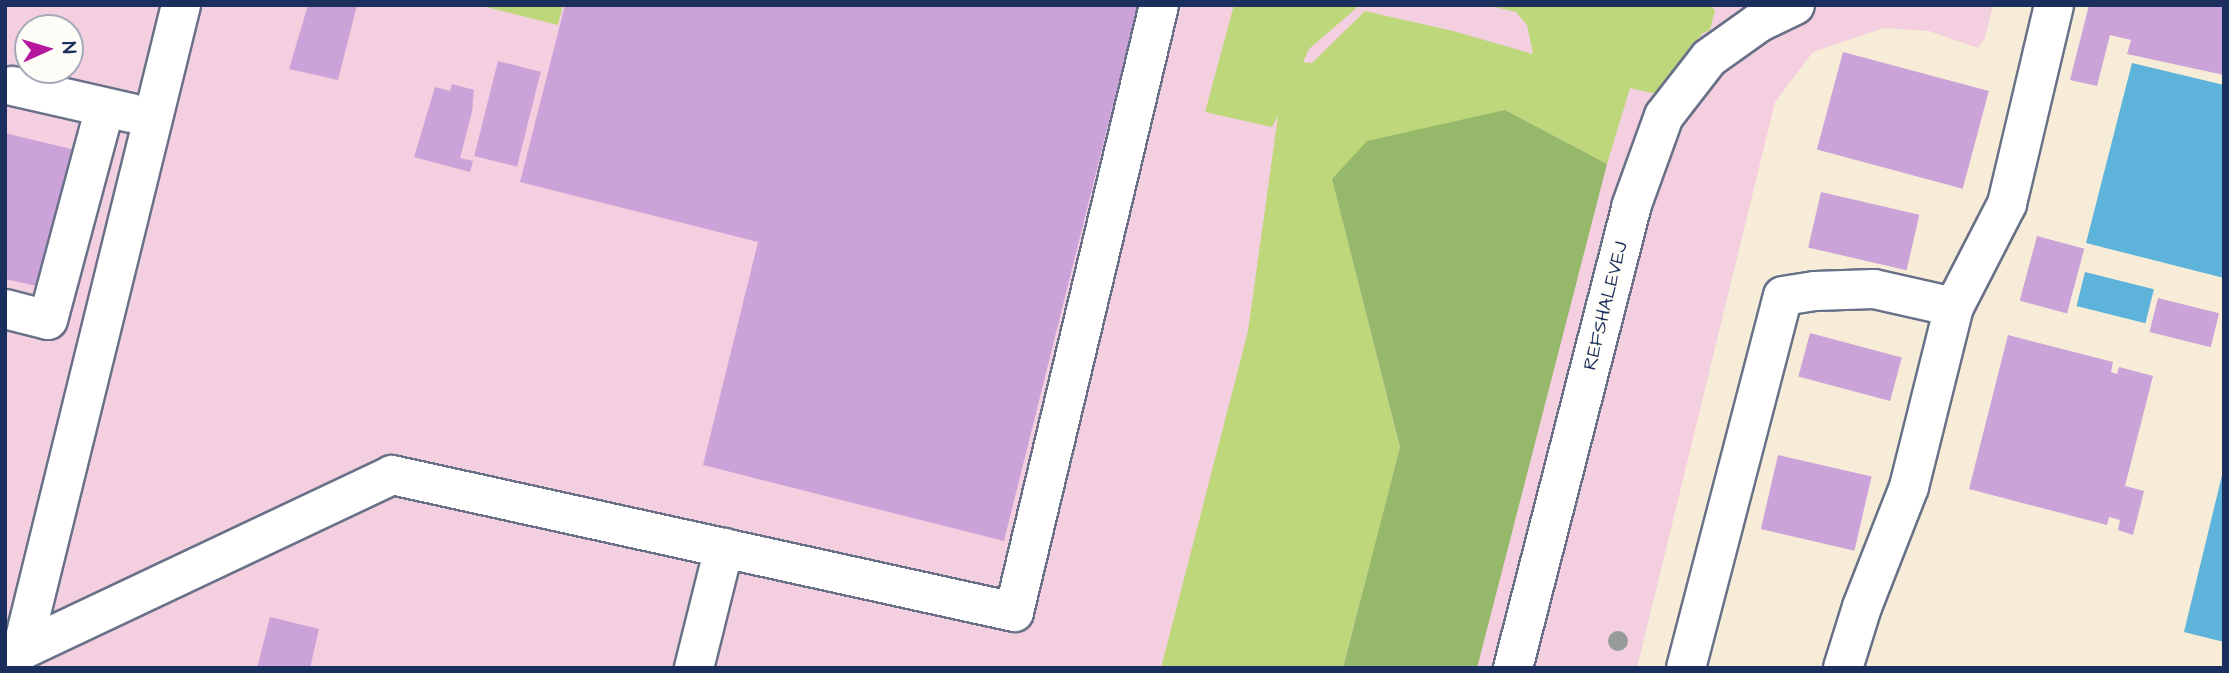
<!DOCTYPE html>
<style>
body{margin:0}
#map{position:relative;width:2229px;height:673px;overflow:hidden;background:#f6ecd7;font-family:"Architects Daughter",sans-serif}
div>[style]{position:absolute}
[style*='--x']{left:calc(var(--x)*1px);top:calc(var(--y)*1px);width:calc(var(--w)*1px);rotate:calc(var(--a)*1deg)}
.built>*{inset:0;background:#f3cfdf}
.green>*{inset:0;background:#bed77b}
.forest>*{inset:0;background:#96b86b}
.water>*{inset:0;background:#5db3da;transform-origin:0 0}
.building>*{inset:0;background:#cba3d9;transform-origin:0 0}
.roads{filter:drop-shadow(2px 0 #687188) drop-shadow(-2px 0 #687188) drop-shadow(0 2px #687188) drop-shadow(0 -2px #687188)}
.minor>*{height:38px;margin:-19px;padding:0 19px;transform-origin:19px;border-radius:19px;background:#fff}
.trees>*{width:20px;height:20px;margin:-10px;border-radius:50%;background:#949b98}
span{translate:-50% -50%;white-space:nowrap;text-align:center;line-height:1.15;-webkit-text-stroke:5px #fdfcf7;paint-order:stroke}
.street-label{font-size:19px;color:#1b2f5e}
.frame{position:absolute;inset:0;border:7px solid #1b2f5e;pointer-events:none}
.north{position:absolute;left:14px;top:14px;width:70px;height:70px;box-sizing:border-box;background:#fdfcf7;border:2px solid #a3aaba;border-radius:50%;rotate:86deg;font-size:19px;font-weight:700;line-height:28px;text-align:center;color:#1b2f5e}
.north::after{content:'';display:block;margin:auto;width:24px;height:32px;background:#b5179e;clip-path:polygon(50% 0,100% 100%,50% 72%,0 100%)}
</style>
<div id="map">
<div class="built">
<i style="clip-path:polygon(evenodd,5px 5px,1993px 5px,1985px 38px,1978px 48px,1929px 31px,1884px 28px,1813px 52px,1775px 102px,1637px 668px,5px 668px,5px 5px,28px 28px,70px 28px,70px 70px,28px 70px,28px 28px)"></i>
</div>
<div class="green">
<i style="clip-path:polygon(478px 5px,563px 5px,558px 25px)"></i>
<i style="clip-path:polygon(1234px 5px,1360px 5px,1309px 49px,1303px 62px,1312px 63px,1365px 11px,1453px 31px,1533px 54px,1527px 25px,1516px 12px,1486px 5px,1710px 5px,1715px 10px,1710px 30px,1703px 33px,1656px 94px,1630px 88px,1607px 164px,1505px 110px,1332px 178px,1400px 447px,1343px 668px,1161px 668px,1248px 331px,1278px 116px,1272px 127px,1205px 112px)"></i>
</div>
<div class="forest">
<i style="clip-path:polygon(1505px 110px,1607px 164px,1477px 668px,1343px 668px,1400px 447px,1332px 179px,1367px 141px)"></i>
</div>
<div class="water">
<i style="clip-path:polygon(2132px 63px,2224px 85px,2224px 278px,2086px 243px)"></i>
<i style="left:2085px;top:272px;width:71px;height:35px;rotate:14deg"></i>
<i style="clip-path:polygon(2224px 467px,2224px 642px,2184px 632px)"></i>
</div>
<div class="building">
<i style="clip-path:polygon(308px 5px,357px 5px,338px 80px,289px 69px)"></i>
<i style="clip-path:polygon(565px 5px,1138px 5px,1004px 541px,703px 465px,758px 242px,520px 182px)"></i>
<i style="clip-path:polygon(2089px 5px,2224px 5px,2224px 75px,2127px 54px,2131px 40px,2110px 35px,2097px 86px,2070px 80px)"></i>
<i style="left:1843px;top:52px;width:151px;height:101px;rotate:15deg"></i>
<i style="left:498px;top:61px;width:44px;height:98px;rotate:14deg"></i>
<i style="clip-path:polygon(452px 84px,474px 90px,472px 112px,460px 158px,473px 161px,470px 172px,414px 157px,435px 87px,450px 91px)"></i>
<i style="clip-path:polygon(5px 133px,75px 150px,41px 287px,5px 279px)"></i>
<i style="left:1821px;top:192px;width:101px;height:57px;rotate:13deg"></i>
<i style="left:2037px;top:236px;width:49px;height:67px;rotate:15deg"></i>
<i style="left:2158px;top:298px;width:63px;height:35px;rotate:14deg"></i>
<i style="left:1810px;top:333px;width:95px;height:45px;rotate:15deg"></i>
<i style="clip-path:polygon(2008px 335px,2113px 362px,2111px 372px,2117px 374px,2119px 367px,2153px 376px,2125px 486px,2144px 491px,2133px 535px,2118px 530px,2120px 520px,2109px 517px,2107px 525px,1969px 489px)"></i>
<i style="left:1778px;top:455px;width:96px;height:76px;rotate:13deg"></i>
<i style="clip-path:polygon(270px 617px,319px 629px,310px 668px,257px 668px)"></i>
</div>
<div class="roads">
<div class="minor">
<i style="--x:12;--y:86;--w:122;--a:12.8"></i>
<i style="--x:5;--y:309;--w:44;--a:14.3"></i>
<i style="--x:48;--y:320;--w:220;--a:-75"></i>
<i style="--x:22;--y:650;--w:664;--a:-76.15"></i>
<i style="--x:5;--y:654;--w:17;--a:-13"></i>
<i style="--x:22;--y:650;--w:409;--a:-25.3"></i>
<i style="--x:392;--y:475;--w:637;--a:12.42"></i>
<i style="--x:1014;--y:612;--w:624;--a:-76.56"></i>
<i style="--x:694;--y:668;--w:124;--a:-76"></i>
<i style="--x:1513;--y:668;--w:476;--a:-75.6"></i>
<i style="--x:1631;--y:207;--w:97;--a:-70.1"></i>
<i style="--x:1664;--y:116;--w:73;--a:-52.2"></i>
<i style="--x:1709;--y:58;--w:60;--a:-35.5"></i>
<i style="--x:1758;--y:23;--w:41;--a:-25.9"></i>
<i style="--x:1686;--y:668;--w:384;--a:-75.4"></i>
<i style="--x:1783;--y:296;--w:32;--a:-9"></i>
<i style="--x:1815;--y:291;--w:59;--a:-1.9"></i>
<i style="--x:1874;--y:289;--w:82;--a:12.7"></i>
<i style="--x:1954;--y:307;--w:116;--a:-62.8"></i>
<i style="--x:2007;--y:204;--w:204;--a:-76.7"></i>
<i style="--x:1843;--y:668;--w:64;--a:-72.7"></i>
<i style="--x:1862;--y:607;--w:129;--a:-68.6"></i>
<i style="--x:1909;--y:487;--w:186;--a:-76"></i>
</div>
</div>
<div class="trees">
<i style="left:1618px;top:641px"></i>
</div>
<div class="street-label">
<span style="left:1606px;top:306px;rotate:-76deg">REFSHALEVEJ</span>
</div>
<div class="frame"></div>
<div class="north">N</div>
</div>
